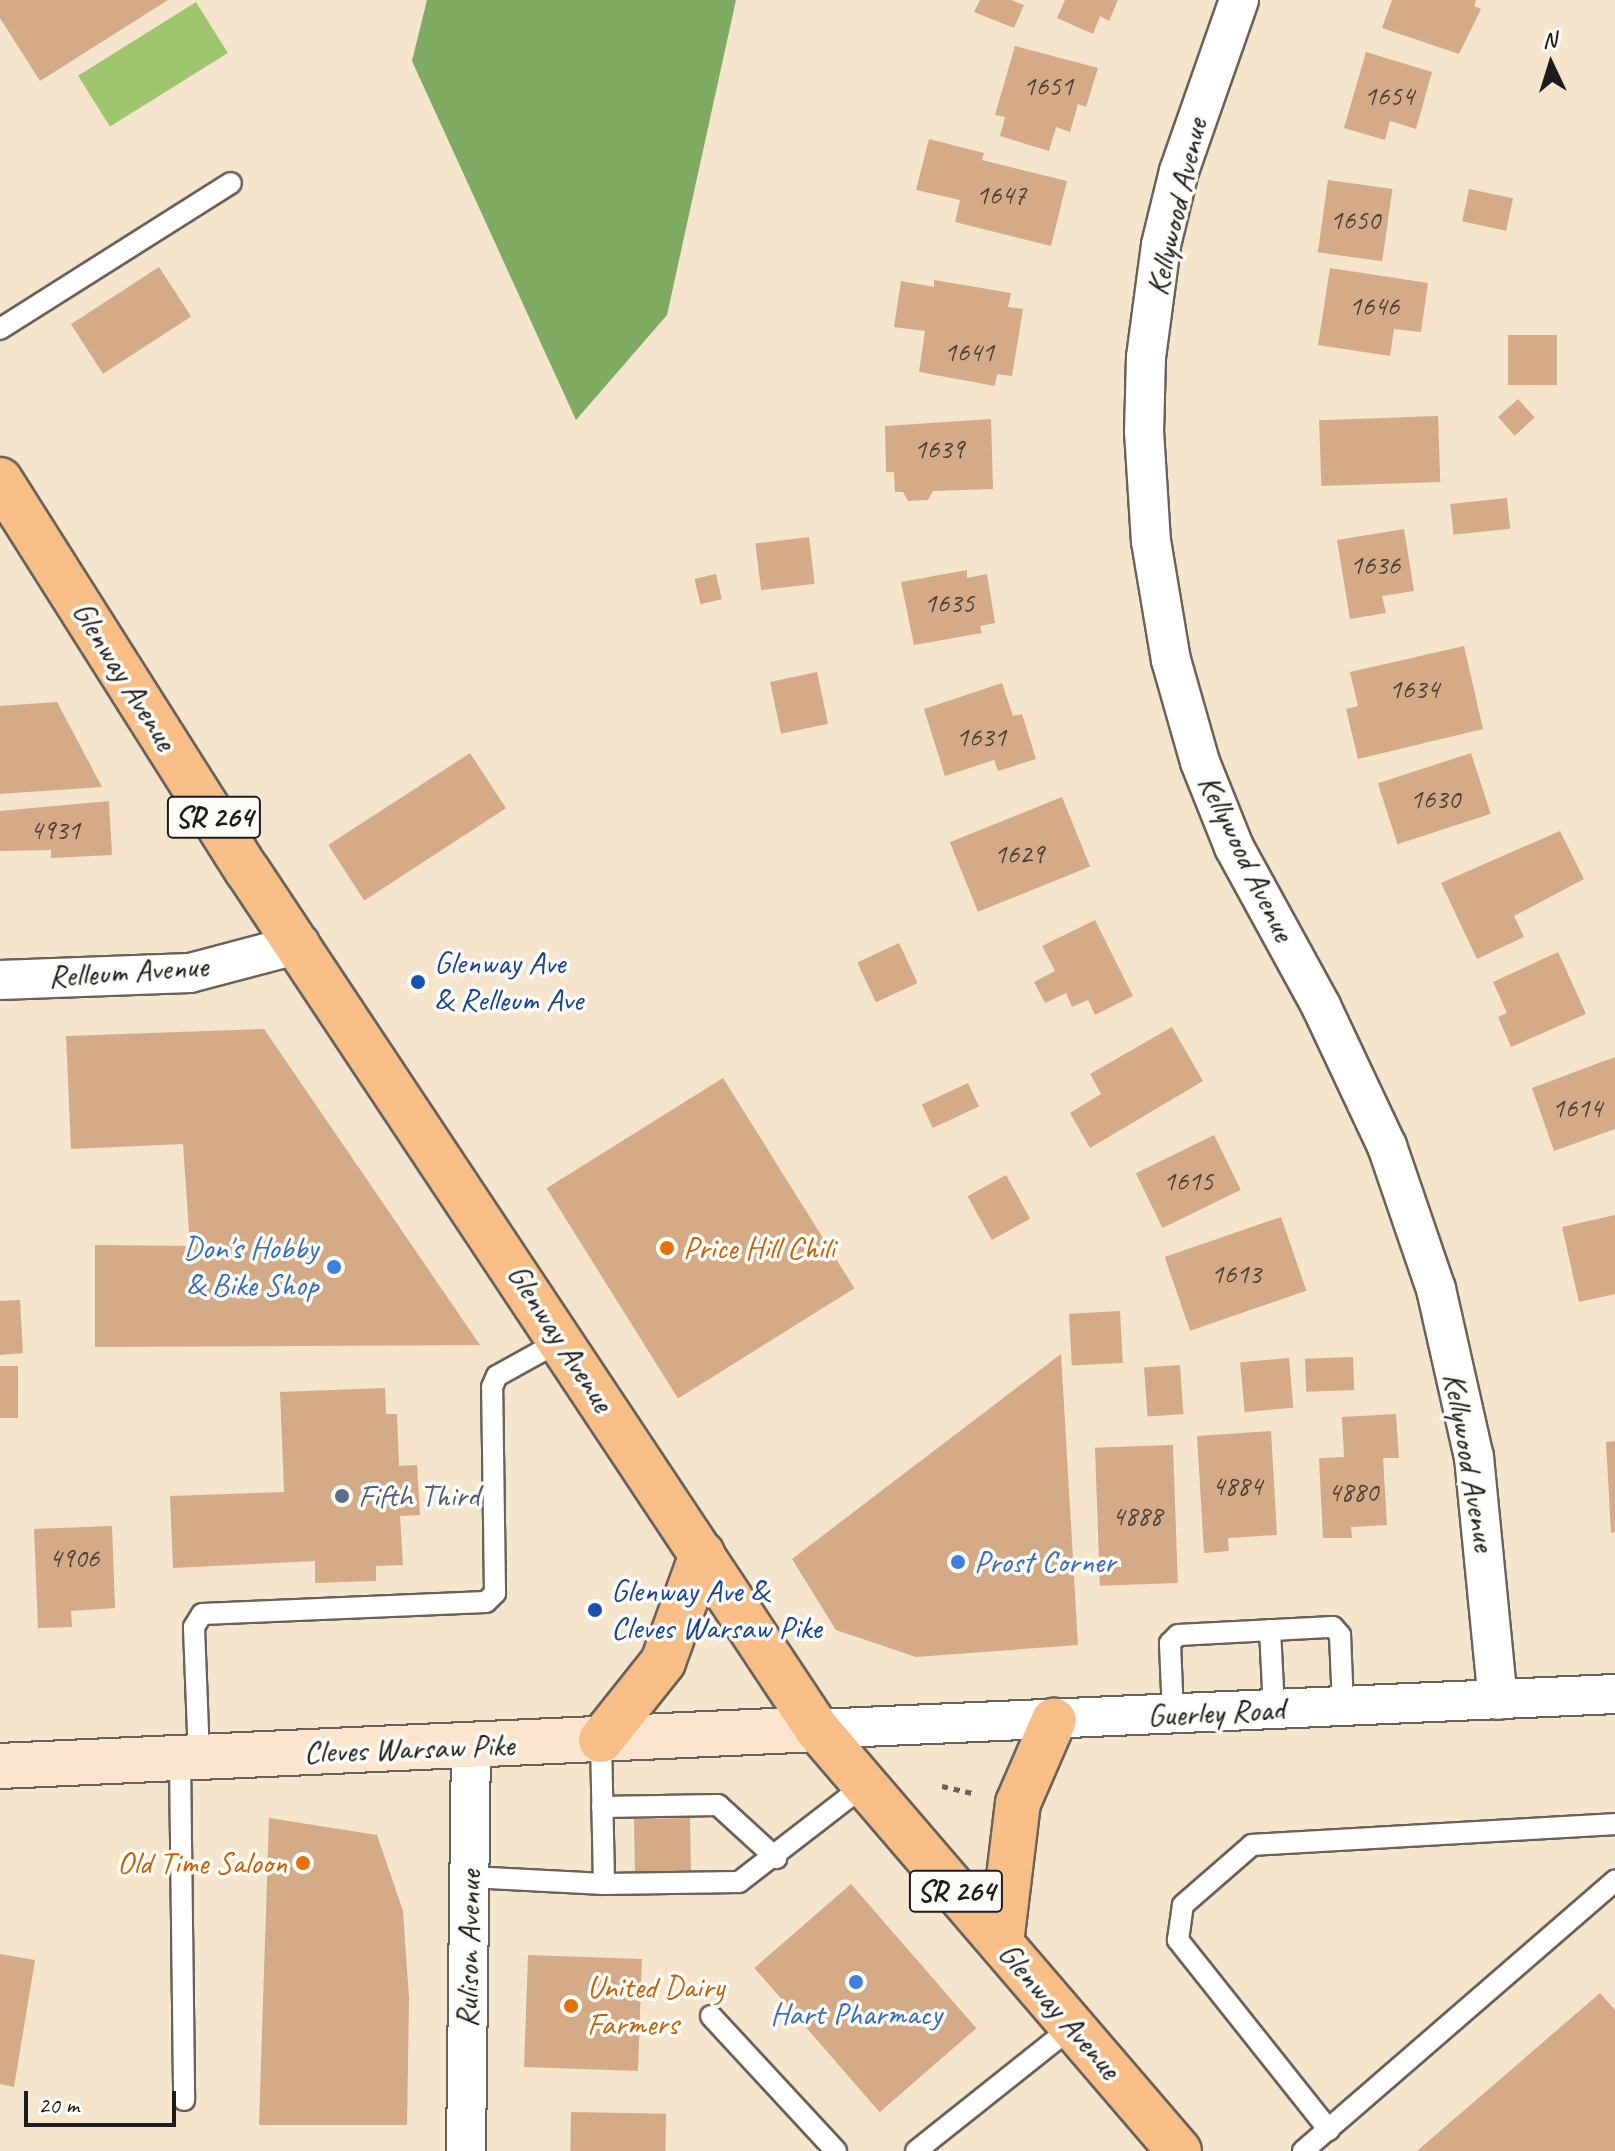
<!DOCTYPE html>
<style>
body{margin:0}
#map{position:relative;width:1615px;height:2151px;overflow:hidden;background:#f5e5cd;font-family:Caveat,sans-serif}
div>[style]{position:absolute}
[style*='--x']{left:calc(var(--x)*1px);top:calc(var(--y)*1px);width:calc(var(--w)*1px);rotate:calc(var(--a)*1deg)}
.green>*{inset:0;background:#9fc56f;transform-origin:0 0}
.forest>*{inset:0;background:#7faa62}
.building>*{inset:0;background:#d5aa86;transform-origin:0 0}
.path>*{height:5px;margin-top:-2.5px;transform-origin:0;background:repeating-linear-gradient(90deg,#68625a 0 6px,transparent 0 12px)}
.roads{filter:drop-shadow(2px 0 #68625a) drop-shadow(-2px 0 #68625a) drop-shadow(0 2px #68625a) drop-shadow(0 -2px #68625a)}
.lane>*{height:20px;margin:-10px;padding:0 10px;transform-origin:10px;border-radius:10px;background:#fff}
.street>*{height:38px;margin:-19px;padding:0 19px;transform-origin:19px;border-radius:19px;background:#fff}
.secondary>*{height:44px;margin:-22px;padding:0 22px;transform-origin:22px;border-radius:22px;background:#fce5cf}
.primary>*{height:44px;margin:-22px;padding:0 22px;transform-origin:22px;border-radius:22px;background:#f7be87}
.dots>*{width:22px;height:22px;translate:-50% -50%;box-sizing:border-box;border:4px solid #fdfcf7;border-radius:50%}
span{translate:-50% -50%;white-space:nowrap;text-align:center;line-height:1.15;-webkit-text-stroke:7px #fdfcf7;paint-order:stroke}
.number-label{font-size:28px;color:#4a4036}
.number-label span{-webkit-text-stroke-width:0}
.shield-label span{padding:2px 6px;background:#fdfcf7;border:2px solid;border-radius:6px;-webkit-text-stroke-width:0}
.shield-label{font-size:30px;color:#1c1c1c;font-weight:700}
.street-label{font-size:32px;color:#1c1c1c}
.transit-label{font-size:32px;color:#164399}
.left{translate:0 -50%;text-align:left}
.food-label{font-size:32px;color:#c56008}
.right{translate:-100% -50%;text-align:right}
.shop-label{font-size:32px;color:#366cbe}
.service-label{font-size:32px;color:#4e5e75}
.north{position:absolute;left:1511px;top:24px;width:80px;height:80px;-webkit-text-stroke:6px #fdfcf7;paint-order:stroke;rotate:356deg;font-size:22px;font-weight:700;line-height:32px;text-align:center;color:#1c1c1c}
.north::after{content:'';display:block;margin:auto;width:28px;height:36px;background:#1c1c1c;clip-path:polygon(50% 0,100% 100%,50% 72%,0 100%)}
.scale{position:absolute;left:24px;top:2091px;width:152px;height:36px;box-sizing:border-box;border:4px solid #1c1c1c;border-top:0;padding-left:10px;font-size:24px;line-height:28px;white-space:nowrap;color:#1c1c1c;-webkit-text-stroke:6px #fdfcf7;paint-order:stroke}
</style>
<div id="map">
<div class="green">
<i style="left:196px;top:2px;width:60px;height:139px;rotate:58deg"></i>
</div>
<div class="forest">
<i style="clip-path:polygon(427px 0,736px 0,667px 315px,576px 420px,412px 61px)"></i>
</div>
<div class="building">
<i style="clip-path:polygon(0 0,168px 0,40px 81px,0 18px)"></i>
<i style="clip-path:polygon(980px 0,1011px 0,1024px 5px,1014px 28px,974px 12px)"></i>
<i style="clip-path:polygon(1065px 0,1118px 0,1109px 21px,1100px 16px,1093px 34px,1057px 18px)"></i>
<i style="clip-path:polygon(1392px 0,1476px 0,1474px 6px,1481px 9px,1459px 54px,1382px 28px)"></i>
<i style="clip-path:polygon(1015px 46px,1098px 68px,1086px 107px,1078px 104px,1070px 132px,1056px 127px,1049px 151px,1000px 136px,1005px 117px,995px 115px)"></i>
<i style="clip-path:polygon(1366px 52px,1432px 72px,1416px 129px,1390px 121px,1385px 140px,1344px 128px)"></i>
<i style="clip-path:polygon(929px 139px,984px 153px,982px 160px,1067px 181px,1051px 246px,955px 222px,960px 200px,916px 190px)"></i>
<i style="left:1328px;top:180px;width:65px;height:73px;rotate:8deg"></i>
<i style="left:1469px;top:189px;width:45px;height:33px;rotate:12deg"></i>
<i style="left:159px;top:267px;width:59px;height:105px;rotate:57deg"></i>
<i style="clip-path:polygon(1330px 268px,1428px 283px,1421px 332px,1394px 329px,1390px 356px,1318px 345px)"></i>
<i style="clip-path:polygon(934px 280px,1011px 293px,1008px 307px,1023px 309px,1012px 376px,997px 374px,995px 386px,919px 372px,925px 331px,894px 327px,901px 281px,934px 287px)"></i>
<i style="left:1508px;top:335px;width:49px;height:50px"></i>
<i style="left:1518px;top:399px;width:25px;height:27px;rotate:48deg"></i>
<i style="left:1438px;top:416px;width:66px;height:119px;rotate:88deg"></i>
<i style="clip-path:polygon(991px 419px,993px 489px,933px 491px,928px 500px,908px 501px,903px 492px,895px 492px,894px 472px,886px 472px,885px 426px)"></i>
<i style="left:1507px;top:498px;width:31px;height:57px;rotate:84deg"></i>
<i style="clip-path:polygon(1404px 529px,1414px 591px,1382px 596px,1386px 613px,1350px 619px,1337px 540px)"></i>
<i style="left:809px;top:537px;width:47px;height:54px;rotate:83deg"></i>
<i style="clip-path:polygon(967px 570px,967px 578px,987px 574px,995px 623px,980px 626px,982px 633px,914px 645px,901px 582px)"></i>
<i style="left:716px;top:574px;width:26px;height:22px;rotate:77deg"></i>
<i style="clip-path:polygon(1464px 646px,1483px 729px,1358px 759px,1346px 709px,1358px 706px,1350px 672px)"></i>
<i style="left:817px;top:672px;width:53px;height:48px;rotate:78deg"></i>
<i style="clip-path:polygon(1002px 683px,1013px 716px,1022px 714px,1036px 759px,998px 771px,994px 760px,945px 776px,924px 709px)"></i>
<i style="clip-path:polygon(57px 702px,102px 787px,0 794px,0 706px)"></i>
<i style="left:470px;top:753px;width:66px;height:169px;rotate:57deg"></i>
<i style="left:1471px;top:753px;width:64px;height:98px;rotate:72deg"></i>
<i style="left:1062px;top:797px;width:75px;height:121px;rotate:68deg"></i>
<i style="clip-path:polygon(109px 801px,112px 855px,51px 858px,51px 850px,0 851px,0 811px)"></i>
<i style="clip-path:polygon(1560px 831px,1584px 879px,1514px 916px,1524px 937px,1477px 959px,1441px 883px)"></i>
<i style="clip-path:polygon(1095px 920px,1133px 996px,1095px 1015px,1088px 1000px,1072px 1007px,1066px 993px,1045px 1003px,1034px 982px,1055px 971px,1042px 946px)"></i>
<i style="left:899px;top:943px;width:44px;height:46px;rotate:65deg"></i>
<i style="clip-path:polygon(1558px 952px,1586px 1014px,1511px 1047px,1498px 1017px,1507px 1013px,1493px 982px)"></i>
<i style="clip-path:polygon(1172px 1027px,1203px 1081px,1090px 1148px,1070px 1113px,1101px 1094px,1090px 1074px)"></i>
<i style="clip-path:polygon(264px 1029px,480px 1345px,95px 1347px,95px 1245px,190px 1246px,183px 1144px,71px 1149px,66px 1036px)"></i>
<i style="clip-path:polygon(1615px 1057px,1615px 1129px,1554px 1151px,1532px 1088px)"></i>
<i style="left:723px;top:1078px;width:248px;height:208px;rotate:58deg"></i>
<i style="left:968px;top:1083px;width:26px;height:51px;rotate:65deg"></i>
<i style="left:1214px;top:1135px;width:61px;height:87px;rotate:64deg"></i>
<i style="left:1006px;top:1175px;width:50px;height:44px;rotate:61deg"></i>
<i style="clip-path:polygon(1615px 1215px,1615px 1294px,1579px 1302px,1562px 1227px)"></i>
<i style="left:1281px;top:1217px;width:78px;height:123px;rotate:71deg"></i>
<i style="clip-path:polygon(20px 1300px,23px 1353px,0 1355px,0 1301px)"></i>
<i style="left:1120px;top:1311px;width:52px;height:51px;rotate:87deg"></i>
<i style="clip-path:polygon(1061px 1354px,1078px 1645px,916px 1657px,836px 1630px,792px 1559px)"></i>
<i style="left:1353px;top:1357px;width:33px;height:48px;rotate:88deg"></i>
<i style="left:1289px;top:1358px;width:50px;height:49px;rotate:85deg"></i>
<i style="left:1180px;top:1365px;width:49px;height:36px;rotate:86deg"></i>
<i style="left:0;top:1366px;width:18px;height:52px"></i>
<i style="clip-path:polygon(385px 1388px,386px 1414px,397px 1414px,399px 1466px,417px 1465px,420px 1515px,400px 1516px,403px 1565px,376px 1566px,376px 1581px,315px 1583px,315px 1561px,173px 1568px,170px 1496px,284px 1492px,280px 1392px)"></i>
<i style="clip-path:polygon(1396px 1414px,1399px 1458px,1383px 1458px,1387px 1525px,1351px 1527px,1352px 1538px,1323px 1538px,1319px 1458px,1344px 1457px,1342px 1417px)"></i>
<i style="clip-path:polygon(1271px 1431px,1277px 1535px,1228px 1538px,1229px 1551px,1204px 1553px,1197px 1436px)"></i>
<i style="clip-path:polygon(1615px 1441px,1615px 1532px,1611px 1533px,1606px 1442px)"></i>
<i style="left:1173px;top:1445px;width:138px;height:78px;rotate:88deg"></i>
<i style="clip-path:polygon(112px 1526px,115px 1608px,71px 1611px,72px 1627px,38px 1628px,34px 1529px)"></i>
<i style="clip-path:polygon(269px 1818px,377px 1835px,403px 1911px,409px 1998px,407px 2125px,259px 2125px)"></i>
<i style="left:690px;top:1818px;width:57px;height:56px;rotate:89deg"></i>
<i style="left:851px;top:1884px;width:191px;height:128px;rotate:49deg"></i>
<i style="clip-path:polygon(0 1954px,35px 1960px,14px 2087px,0 2084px)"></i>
<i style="left:528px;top:1955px;width:114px;height:112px;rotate:2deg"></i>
<i style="clip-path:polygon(1600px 1993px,1615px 2010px,1615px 2151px,1417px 2151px)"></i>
<i style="left:571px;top:2112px;width:95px;height:39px;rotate:1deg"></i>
</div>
<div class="path">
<i style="--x:942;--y:1786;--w:31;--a:13"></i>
</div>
<div class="roads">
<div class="lane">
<i style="--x:0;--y:329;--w:273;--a:-32.3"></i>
<i style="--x:1270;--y:1630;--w:80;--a:87.1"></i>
<i style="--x:1173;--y:1715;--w:72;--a:-92.4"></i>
<i style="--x:1170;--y:1643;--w:11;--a:-45"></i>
<i style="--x:1178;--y:1635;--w:155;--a:-3"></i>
<i style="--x:1333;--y:1627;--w:11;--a:49"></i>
<i style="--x:1340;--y:1635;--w:72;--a:87.6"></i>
<i style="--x:601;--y:1740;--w:144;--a:88.8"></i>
<i style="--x:199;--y:1758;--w:131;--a:-92.2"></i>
<i style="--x:194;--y:1627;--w:15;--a:-58"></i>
<i style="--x:202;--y:1614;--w:284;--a:-2.4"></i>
<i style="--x:486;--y:1602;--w:13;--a:-45"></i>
<i style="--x:495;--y:1593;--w:206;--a:-90.8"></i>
<i style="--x:492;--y:1387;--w:12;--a:-66"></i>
<i style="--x:497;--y:1376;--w:74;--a:-29"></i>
<i style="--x:180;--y:1759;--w:341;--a:89.3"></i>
<i style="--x:602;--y:1807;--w:116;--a:-1"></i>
<i style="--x:718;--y:1805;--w:79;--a:42.4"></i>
<i style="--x:470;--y:1877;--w:134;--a:3"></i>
<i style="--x:604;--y:1884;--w:135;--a:-0.8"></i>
<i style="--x:739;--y:1882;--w:160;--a:-37.7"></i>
<i style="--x:711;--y:2016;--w:184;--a:47.2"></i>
<i style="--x:1329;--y:2130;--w:243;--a:-128.5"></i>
<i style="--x:1178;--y:1940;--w:35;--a:-82"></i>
<i style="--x:1183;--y:1905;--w:91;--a:-41"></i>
<i style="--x:1252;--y:1845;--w:364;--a:-3.3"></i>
<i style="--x:916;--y:2151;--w:199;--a:-38.5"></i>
<i style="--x:1303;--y:2151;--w:413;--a:-40.9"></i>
</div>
<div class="street">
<i style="--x:1239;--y:0;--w:181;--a:109.3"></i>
<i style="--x:1179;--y:171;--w:76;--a:103.7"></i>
<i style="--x:1161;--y:245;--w:113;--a:97.6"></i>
<i style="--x:1146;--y:357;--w:74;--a:91.5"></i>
<i style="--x:1144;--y:431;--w:110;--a:86.4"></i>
<i style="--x:1151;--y:541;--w:121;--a:80.5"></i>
<i style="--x:1171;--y:660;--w:106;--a:74.1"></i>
<i style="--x:1200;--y:762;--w:92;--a:68.2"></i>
<i style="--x:1234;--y:847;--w:181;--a:61.3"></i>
<i style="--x:1321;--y:1006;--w:155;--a:64.8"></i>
<i style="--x:1387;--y:1146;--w:151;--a:71.1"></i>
<i style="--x:1436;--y:1289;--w:172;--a:77.3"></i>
<i style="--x:1474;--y:1457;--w:244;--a:84.4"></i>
<i style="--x:0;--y:980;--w:190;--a:-2.1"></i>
<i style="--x:190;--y:973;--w:114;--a:-14.8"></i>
<i style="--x:817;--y:1729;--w:799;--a:-2.51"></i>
<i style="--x:466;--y:2151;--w:403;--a:-89.3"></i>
</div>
<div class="secondary">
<i style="--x:0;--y:1766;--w:818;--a:-2.59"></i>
</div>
<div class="primary">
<i style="--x:0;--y:480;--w:462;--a:57.7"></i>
<i style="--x:247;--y:870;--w:1031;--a:56.43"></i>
<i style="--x:817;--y:1729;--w:556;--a:49.38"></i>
<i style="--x:601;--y:1740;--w:100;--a:-51.5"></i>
<i style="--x:663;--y:1662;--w:115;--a:-70.1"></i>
<i style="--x:1001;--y:1943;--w:141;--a:-83.1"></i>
<i style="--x:1018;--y:1803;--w:90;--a:-66.6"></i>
</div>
</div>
<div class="dots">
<i style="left:418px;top:982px;background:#1a4fb4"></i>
<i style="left:667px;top:1248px;background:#e8710a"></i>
<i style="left:334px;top:1267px;background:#3f7fe0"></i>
<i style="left:342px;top:1496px;background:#5c6f8a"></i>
<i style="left:958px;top:1562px;background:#3f7fe0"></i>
<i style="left:595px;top:1610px;background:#1a4fb4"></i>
<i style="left:303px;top:1863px;background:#e8710a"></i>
<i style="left:856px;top:1982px;background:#3f7fe0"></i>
<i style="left:571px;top:2006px;background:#e8710a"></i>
</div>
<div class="number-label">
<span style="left:1048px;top:86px">1651</span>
<span style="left:1389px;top:96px">1654</span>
<span style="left:1001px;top:195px">1647</span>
<span style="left:1355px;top:220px">1650</span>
<span style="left:1374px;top:306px">1646</span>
<span style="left:969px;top:352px">1641</span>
<span style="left:939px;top:449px">1639</span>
<span style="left:1375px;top:565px">1636</span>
<span style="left:949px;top:603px">1635</span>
<span style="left:1414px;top:689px">1634</span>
<span style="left:981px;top:737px">1631</span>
<span style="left:1435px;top:799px">1630</span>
<span style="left:55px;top:830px">4931</span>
<span style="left:1019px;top:854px">1629</span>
<span style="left:1577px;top:1108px">1614</span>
<span style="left:1188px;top:1181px">1615</span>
<span style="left:1236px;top:1274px">1613</span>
<span style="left:1237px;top:1486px">4884</span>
<span style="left:1353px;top:1492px">4880</span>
<span style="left:1137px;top:1516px">4888</span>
<span style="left:74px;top:1558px">4906</span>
</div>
<div class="shield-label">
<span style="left:214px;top:817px">SR 264</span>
<span style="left:956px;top:1891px">SR 264</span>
</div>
<div class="street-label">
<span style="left:1177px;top:207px;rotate:-77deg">Kellywood Avenue</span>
<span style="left:124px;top:676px;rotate:58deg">Glenway Avenue</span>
<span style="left:1246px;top:858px;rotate:64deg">Kellywood Avenue</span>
<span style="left:128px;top:972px;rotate:-4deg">Relleum Avenue</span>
<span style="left:560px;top:1338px;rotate:57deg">Glenway Avenue</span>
<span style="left:1469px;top:1462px;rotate:80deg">Kellywood Avenue</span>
<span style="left:1216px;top:1713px;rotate:-3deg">Guerley Road</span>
<span style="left:409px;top:1749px;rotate:-2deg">Cleves Warsaw Pike</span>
<span style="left:469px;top:1949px;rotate:-89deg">Rulison Avenue</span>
<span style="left:1059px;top:2011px;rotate:49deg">Glenway Avenue</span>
</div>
<div class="transit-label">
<span class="left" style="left:434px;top:982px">Glenway Ave<br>&amp; Relleum Ave</span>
<span class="left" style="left:611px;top:1610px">Glenway Ave &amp;<br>Cleves Warsaw Pike</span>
</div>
<div class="food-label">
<span class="left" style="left:683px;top:1248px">Price Hill Chili</span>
<span class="right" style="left:287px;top:1863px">Old Time Saloon</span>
<span class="left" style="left:587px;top:2006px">United Dairy<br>Farmers</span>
</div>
<div class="shop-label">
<span class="right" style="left:318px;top:1267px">Don's Hobby<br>&amp; Bike Shop</span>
<span class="left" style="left:974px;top:1562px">Prost Corner</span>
<span style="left:856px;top:2014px">Hart Pharmacy</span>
</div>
<div class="service-label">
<span class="left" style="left:358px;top:1496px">Fifth Third</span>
</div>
<div class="north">N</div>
<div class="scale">20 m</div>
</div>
